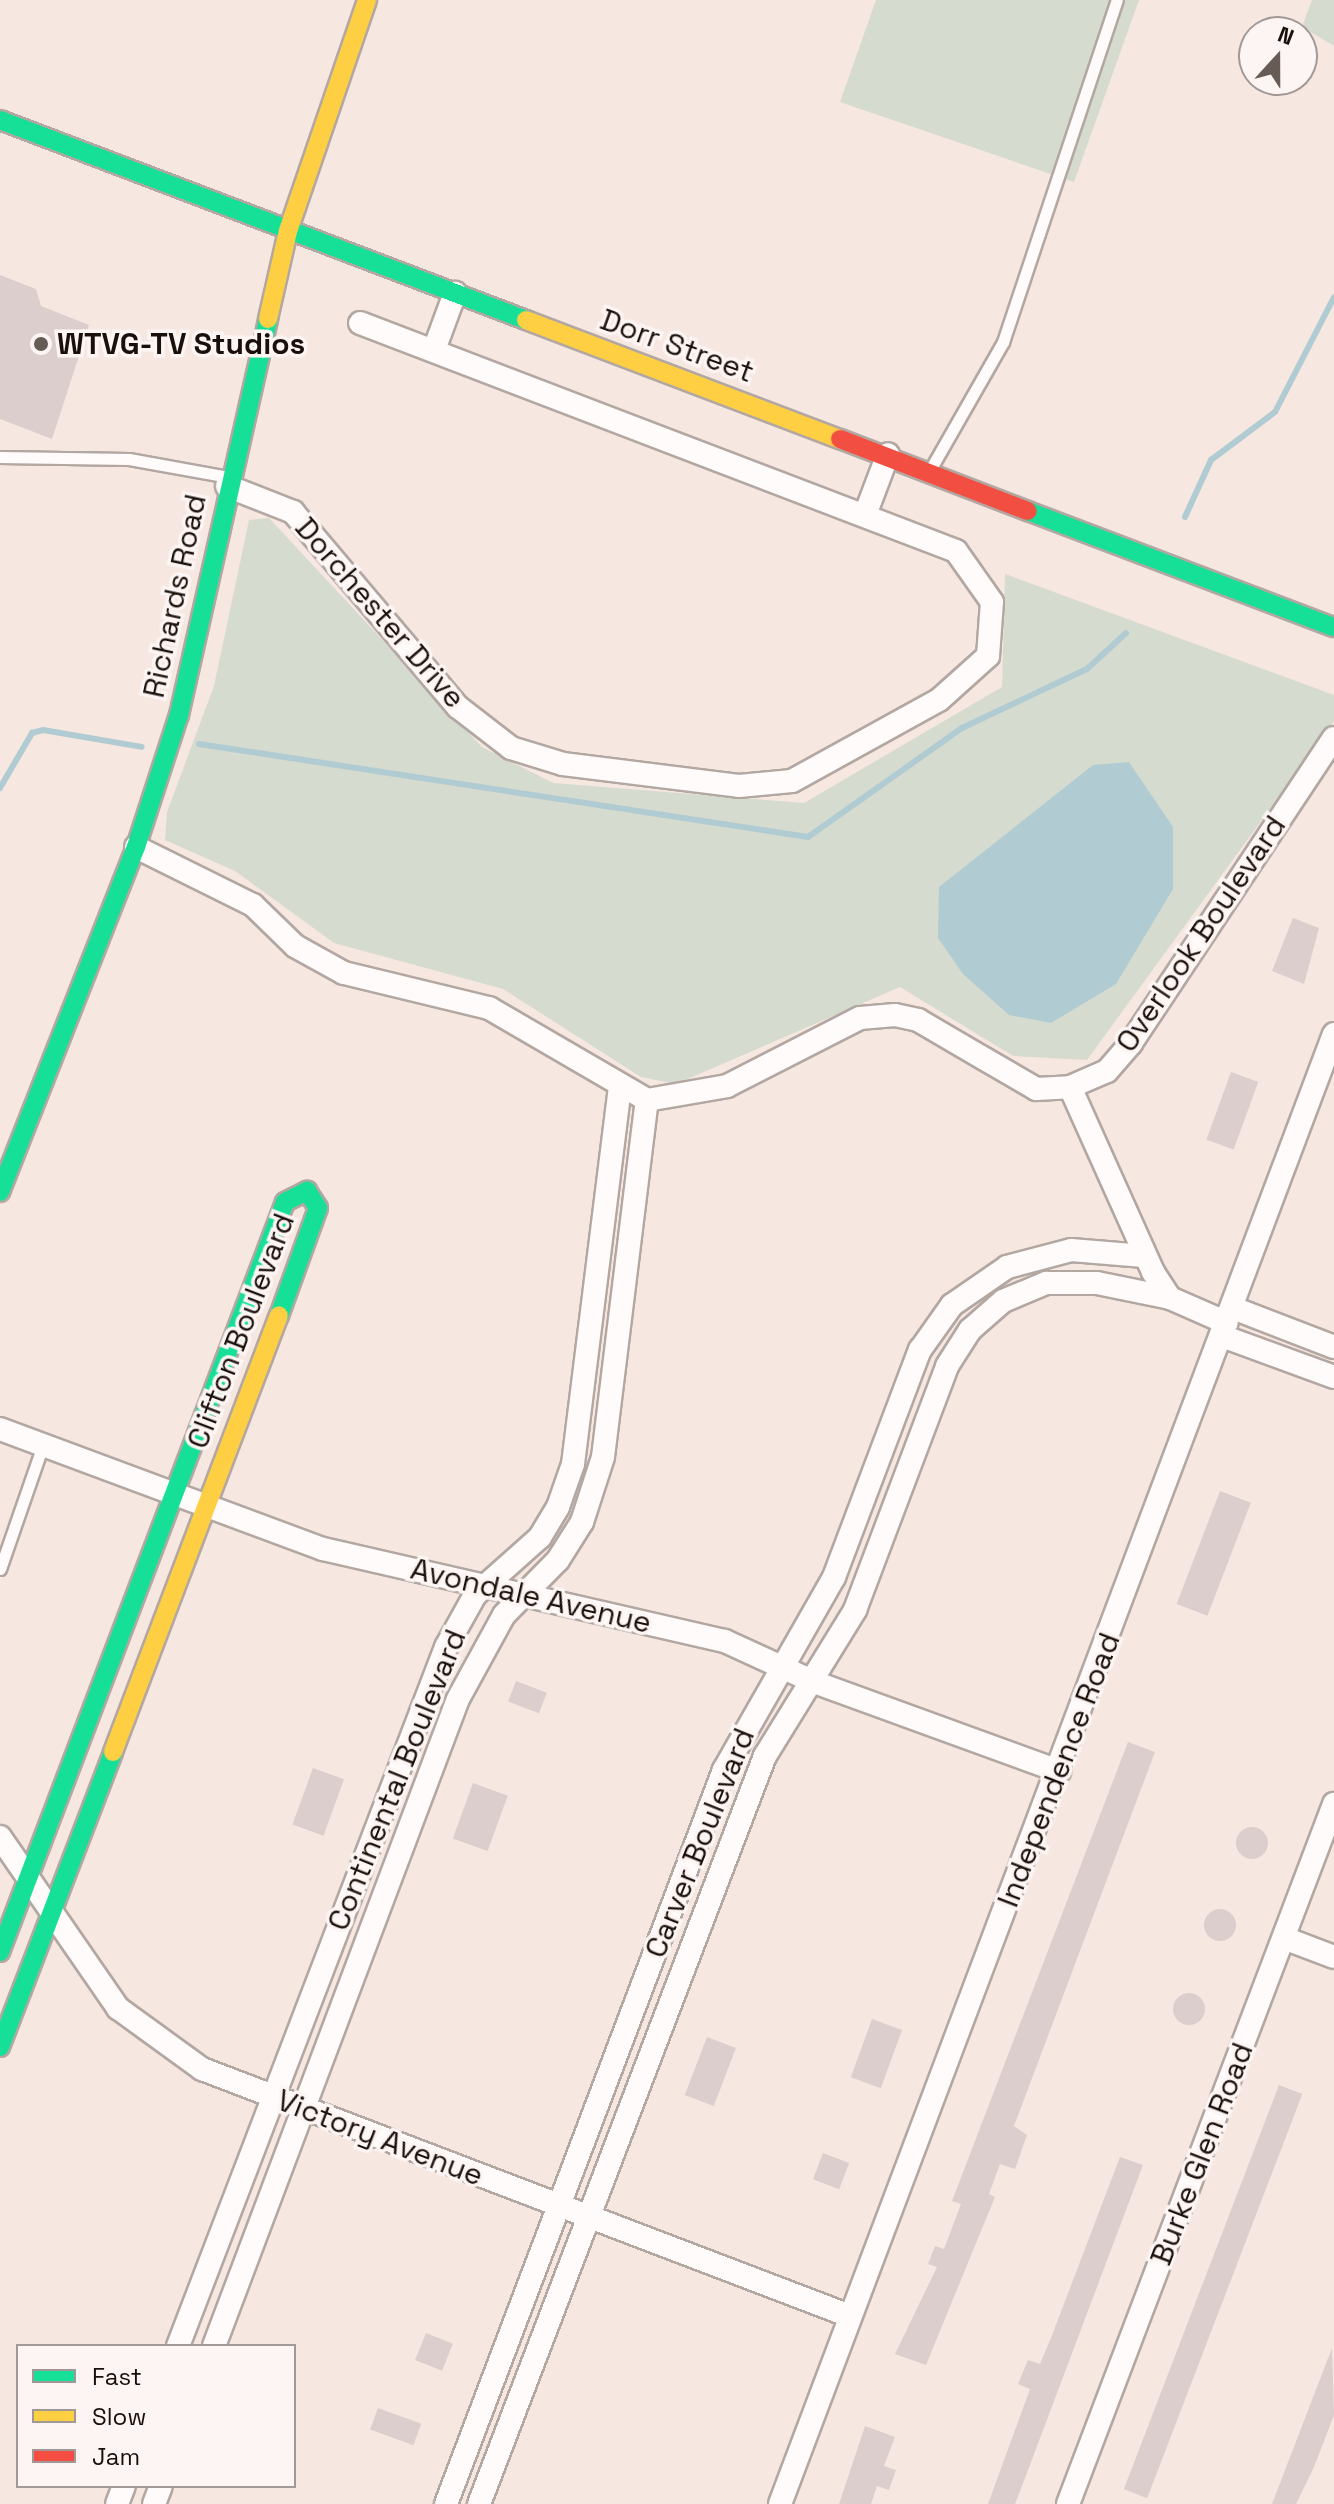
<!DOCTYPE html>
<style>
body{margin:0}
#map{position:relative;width:1334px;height:2504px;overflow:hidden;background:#f6e7e1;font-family:"Space Grotesk",sans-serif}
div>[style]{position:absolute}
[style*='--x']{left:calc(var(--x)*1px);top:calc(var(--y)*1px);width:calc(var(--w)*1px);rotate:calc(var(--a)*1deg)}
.green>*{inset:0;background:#d6dbcf}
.water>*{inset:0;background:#b1cbd2}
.stream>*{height:6px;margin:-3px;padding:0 3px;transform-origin:3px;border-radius:3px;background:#b1cbd2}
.building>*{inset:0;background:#dccecd;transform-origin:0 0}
.round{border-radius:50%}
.roads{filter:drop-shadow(2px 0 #b3a7a2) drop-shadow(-2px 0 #b3a7a2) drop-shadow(0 2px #b3a7a2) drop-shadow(0 -2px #b3a7a2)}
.lane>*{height:11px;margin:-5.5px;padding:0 5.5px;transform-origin:5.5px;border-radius:5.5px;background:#fefbfa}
.street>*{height:22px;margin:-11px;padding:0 11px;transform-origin:11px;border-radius:11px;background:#fefbfa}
.fast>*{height:18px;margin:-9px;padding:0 9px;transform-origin:9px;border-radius:9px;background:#16e098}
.slow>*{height:18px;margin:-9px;padding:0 9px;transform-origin:9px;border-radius:9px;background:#ffcf43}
.jam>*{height:18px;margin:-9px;padding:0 9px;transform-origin:9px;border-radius:9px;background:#f24e42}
.dots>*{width:22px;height:22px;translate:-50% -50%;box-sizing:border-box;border:4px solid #fcf5f3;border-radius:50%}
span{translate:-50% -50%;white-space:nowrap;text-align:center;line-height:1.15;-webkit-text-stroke:7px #fcf5f3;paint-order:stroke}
.poi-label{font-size:30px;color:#1a100b;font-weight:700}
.left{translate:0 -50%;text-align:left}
.street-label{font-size:30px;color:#1a100b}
.legend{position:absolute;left:16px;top:2344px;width:280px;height:144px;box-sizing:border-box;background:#fcf5f3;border:2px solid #a29996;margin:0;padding:10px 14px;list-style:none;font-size:24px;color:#1a100b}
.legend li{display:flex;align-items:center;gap:16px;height:40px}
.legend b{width:40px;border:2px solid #a29996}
.north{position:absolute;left:1238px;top:16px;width:80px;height:80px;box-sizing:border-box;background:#fcf5f3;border:2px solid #a29996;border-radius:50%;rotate:21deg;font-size:22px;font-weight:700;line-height:32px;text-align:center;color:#1a100b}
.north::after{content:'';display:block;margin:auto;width:28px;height:36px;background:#675b56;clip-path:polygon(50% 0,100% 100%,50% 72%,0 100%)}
</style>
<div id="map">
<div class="green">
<i style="clip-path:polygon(876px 0,1139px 0,1074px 182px,840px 102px)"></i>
<i style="clip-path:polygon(1312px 0,1334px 0,1334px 46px,1302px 27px)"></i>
<i style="clip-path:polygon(269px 518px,482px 747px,553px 783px,804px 803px,1002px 687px,1005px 574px,1334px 695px,1334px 721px,1087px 1060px,1013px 1056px,900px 987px,676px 1084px,641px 1077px,503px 989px,334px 943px,235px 871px,165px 840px,167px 812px,214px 686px,249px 520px)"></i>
</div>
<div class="water">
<i style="clip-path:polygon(1129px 762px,1173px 827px,1173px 889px,1116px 984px,1051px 1023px,1009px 1015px,963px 974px,938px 938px,939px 887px,1093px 765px)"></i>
</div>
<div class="stream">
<i style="--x:1185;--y:517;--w:63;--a:-65.5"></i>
<i style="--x:1211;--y:460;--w:80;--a:-36.9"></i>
<i style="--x:1275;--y:412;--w:129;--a:-62.8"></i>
<i style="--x:199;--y:744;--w:616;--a:8.68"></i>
<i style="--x:808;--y:837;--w:189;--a:-35.3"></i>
<i style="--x:962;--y:728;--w:138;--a:-25.3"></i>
<i style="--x:1087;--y:669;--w:53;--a:-42.7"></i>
<i style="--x:0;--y:788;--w:64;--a:-59.8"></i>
<i style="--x:32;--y:733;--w:11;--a:-15"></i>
<i style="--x:43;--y:730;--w:100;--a:9.7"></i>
</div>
<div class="building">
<i style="clip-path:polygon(0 275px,36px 289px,41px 306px,89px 325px,52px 439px,0 419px)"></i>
<i style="clip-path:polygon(1293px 918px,1319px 928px,1304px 984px,1272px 971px)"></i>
<i style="left:1231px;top:1072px;width:29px;height:72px;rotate:20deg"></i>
<i style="left:1220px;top:1491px;width:33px;height:121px;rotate:21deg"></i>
<i style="left:516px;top:1681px;width:33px;height:22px;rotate:21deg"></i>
<i style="clip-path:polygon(1128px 1742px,1155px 1752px,1014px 2126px,1027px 2135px,1015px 2169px,1000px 2164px,989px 2194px,995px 2197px,926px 2365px,895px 2354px,937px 2267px,928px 2264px,935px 2246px,944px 2249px,961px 2204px,952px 2201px)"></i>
<i style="left:313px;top:1768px;width:33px;height:60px;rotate:20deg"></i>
<i style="left:473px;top:1783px;width:37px;height:59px;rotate:20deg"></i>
<i class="round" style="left:1236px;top:1827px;width:32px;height:32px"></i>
<i class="round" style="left:1204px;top:1909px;width:32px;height:32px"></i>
<i class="round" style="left:1173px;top:1993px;width:32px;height:32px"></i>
<i style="left:872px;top:2019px;width:32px;height:62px;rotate:20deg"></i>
<i style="left:707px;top:2037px;width:31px;height:62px;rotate:21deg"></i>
<i style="left:1279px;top:2085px;width:25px;height:433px;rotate:21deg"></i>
<i style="left:823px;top:2153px;width:28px;height:28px;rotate:21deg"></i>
<i style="clip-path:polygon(1120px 2157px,1143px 2165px,1022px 2486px,1015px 2504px,988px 2504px,1030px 2389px,1018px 2384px,1028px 2360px,1040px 2364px,1051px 2338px)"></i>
<i style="left:426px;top:2333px;width:29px;height:29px;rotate:22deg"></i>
<i style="clip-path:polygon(1332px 2348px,1334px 2415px,1314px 2467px,1296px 2504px,1272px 2504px)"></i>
<i style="left:378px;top:2408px;width:46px;height:23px;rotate:20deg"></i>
<i style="clip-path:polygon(865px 2426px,895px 2437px,884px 2466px,896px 2470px,889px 2490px,877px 2486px,871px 2504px,839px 2504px)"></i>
</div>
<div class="roads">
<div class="lane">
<i style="--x:0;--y:457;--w:129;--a:0.9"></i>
<i style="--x:129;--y:459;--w:102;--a:10.2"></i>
<i style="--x:930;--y:470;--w:147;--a:-60.3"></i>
<i style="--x:1003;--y:342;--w:360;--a:-71.6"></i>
<i style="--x:0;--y:1569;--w:128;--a:-70.9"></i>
</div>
<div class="street">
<i style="--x:434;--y:350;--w:61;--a:-69.8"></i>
<i style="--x:227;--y:486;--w:71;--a:21.5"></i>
<i style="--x:293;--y:512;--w:255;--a:49.8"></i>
<i style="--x:458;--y:707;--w:67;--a:37.7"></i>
<i style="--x:511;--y:748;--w:54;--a:17.1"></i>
<i style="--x:563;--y:764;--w:177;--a:7.1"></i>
<i style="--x:739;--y:786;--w:53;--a:-5.4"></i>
<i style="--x:792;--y:781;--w:168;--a:-28.9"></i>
<i style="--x:939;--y:700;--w:66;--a:-41.9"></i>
<i style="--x:988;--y:656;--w:54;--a:-85.8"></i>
<i style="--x:992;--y:602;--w:62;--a:-125.2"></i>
<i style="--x:956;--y:551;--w:638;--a:-159.07"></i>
<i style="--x:865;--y:515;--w:65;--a:-69.3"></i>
<i style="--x:136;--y:847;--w:131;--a:26.4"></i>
<i style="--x:253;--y:905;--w:59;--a:44.3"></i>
<i style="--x:295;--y:946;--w:56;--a:28.9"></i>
<i style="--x:344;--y:973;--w:149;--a:13.6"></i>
<i style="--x:489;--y:1008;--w:183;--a:30.2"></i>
<i style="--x:647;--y:1100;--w:81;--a:-9.9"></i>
<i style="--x:727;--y:1086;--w:149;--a:-27.1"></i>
<i style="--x:860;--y:1018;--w:35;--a:-5"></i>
<i style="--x:895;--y:1015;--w:24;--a:12"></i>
<i style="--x:918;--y:1020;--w:137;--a:30.3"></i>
<i style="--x:1036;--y:1089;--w:34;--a:-3"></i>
<i style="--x:1070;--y:1087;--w:40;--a:-23.4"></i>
<i style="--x:1107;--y:1071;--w:37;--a:-49"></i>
<i style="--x:1131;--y:1043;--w:366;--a:-56.4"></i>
<i style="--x:1070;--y:1087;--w:203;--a:65.8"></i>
<i style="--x:1153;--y:1272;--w:31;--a:57"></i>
<i style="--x:1170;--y:1298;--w:62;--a:23.7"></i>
<i style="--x:1233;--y:1308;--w:108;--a:21.1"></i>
<i style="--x:1222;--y:1336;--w:119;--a:20.1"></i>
<i style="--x:0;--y:1429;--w:345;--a:20.4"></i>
<i style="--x:323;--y:1549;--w:412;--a:12.9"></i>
<i style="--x:725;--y:1641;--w:98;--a:24.7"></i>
<i style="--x:814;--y:1682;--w:261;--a:20"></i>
<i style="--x:0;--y:1837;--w:208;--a:55.4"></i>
<i style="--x:118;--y:2008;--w:104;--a:36"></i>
<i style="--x:202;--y:2069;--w:693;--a:20.87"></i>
<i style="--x:1284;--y:1938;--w:53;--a:20.8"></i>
<i style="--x:178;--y:2346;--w:749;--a:-69.02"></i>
<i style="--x:446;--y:1647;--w:60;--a:-60.9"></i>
<i style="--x:475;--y:1595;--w:87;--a:-41.7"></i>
<i style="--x:540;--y:1537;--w:35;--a:-59"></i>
<i style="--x:558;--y:1507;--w:46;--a:-70.8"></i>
<i style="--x:573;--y:1464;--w:382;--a:-82.9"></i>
<i style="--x:214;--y:2346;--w:691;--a:-69.34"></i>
<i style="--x:458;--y:1699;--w:96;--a:-61.3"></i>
<i style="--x:504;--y:1615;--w:77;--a:-45.5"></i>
<i style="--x:558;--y:1560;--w:45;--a:-57.7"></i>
<i style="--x:582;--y:1522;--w:68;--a:-72.1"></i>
<i style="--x:603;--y:1457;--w:360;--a:-83"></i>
<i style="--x:117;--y:2504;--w:19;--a:-69"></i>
<i style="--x:154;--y:2504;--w:19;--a:-69"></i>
<i style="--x:446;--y:2504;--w:785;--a:-69.26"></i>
<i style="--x:724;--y:1770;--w:222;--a:-60.3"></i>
<i style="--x:834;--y:1577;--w:243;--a:-69.3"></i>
<i style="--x:920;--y:1350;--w:55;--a:-54.6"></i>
<i style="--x:952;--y:1305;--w:67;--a:-34.6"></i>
<i style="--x:1007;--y:1267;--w:66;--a:-14.9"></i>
<i style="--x:1071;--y:1250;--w:73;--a:4.7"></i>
<i style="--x:479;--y:2504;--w:801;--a:-69.08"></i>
<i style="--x:765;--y:1756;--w:172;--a:-58.3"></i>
<i style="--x:855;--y:1610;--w:261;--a:-69.3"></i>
<i style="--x:947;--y:1366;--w:43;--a:-57.4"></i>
<i style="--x:970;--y:1330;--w:44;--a:-41.3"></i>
<i style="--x:1003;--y:1301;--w:47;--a:-22.7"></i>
<i style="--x:1046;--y:1283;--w:51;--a:0"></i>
<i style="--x:1097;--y:1283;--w:75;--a:11.6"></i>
<i style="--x:780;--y:2504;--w:1571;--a:-69.35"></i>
<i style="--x:1068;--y:2504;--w:749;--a:-69.19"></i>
</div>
<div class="fast">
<i style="--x:0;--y:120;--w:563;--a:20.82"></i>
<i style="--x:1028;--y:511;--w:327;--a:20.8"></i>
<i style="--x:0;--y:1192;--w:371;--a:-68.5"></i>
<i style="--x:136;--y:847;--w:139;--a:-72"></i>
<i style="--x:179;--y:715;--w:406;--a:-77.3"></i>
<i style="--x:0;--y:1952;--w:802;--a:-69.19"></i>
<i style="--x:285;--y:1202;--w:25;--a:-27"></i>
<i style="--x:307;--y:1191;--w:20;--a:57"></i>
<i style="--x:318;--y:1208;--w:115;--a:109.9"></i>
<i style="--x:0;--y:2047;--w:316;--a:-69"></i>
</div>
<div class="slow">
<i style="--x:268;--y:319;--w:90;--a:-77.2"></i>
<i style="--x:288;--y:231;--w:244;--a:-71.1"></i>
<i style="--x:526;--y:320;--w:336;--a:20.8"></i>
<i style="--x:113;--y:1752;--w:467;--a:-69.2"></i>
</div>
<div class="jam">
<i style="--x:840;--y:439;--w:201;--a:21"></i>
</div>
</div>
<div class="dots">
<i style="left:41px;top:344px;background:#675b56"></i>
</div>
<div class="poi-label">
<span class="left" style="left:57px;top:344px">WTVG-TV Studios</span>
</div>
<div class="street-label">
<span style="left:677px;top:346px;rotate:20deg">Dorr Street</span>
<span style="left:175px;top:596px;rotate:-78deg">Richards Road</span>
<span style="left:380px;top:613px;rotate:49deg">Dorchester Drive</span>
<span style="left:1201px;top:934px;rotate:-56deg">Overlook Boulevard</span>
<span style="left:241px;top:1331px;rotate:-69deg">Clifton Boulevard</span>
<span style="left:531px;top:1596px;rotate:13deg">Avondale Avenue</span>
<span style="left:1059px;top:1770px;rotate:-69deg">Independence Road</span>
<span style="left:397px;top:1780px;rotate:-68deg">Continental Boulevard</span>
<span style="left:700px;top:1843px;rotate:-68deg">Carver Boulevard</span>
<span style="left:380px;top:2138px;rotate:21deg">Victory Avenue</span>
<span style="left:1202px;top:2154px;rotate:-69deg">Burke Glen Road</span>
</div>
<ul class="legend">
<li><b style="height:10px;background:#16e098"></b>Fast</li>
<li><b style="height:10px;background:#ffcf43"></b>Slow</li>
<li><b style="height:10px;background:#f24e42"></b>Jam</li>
</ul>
<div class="north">N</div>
</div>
